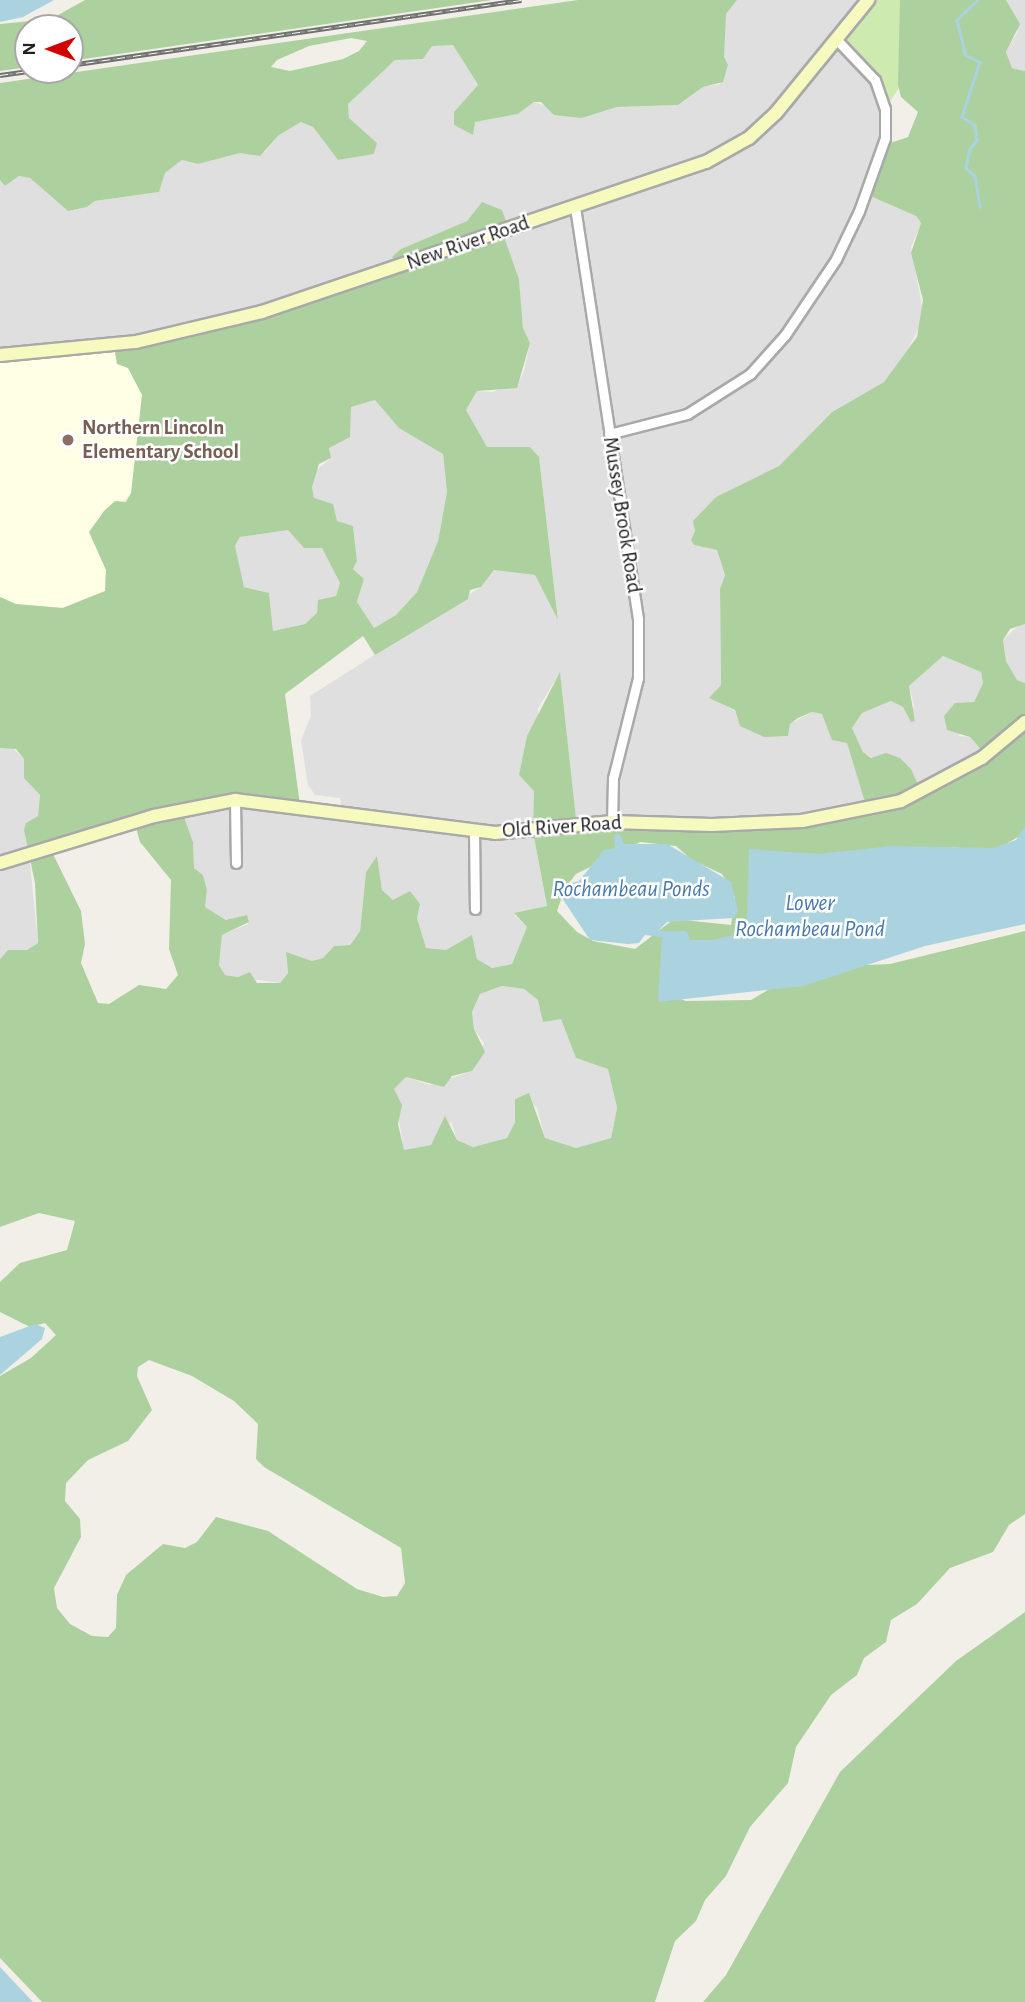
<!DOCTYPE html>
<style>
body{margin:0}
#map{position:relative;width:1025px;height:2002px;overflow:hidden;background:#f2efe9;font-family:"Alegreya Sans",sans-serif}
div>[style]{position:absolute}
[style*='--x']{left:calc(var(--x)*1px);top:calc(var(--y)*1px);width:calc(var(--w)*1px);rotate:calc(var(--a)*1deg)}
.residential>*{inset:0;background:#e0dfdf}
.education>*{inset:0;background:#ffffe5}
.grass>*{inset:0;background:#cdebb0}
.forest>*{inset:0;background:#add19e}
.water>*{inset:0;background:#aad3df}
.stream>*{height:2.5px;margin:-1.25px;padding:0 1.25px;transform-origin:1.25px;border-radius:1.25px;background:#aad3df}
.roads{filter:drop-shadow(2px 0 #a9a9a9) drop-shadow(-2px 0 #a9a9a9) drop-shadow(0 2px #a9a9a9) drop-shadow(0 -2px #a9a9a9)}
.street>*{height:9px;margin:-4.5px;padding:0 4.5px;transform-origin:4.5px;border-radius:4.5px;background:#fff}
.secondary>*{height:12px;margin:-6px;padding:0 6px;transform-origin:6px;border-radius:6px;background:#f7fabf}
.rail>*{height:5px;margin-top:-2.5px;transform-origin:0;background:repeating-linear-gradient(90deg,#fff 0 8px,#707070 0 16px);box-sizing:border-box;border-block:2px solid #707070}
.dots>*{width:19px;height:19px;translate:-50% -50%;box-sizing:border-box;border:4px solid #fff;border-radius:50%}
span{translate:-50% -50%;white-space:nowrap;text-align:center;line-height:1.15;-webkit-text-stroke:5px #fff;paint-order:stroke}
.street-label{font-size:21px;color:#222}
.education-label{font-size:21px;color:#785e54;font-weight:700}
.left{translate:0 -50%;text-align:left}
.water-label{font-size:23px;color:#4a7aab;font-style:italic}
.north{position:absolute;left:14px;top:14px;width:70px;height:70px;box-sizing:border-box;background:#fff;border:2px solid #a7a7a7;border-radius:50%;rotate:270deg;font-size:19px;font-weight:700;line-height:28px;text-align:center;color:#222}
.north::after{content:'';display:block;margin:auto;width:24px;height:32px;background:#d40000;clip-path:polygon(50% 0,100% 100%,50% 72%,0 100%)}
</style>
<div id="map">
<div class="residential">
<i style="clip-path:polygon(737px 0,870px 0,877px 80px,889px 132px,870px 196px,916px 216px,921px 224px,911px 247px,924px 317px,902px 362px,884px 382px,832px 412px,779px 466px,728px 492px,695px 526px,694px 545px,717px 550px,725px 575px,720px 589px,721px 685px,710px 697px,735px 711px,740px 726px,747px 728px,790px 724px,812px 712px,822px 714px,832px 733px,847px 743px,867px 809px,577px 827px,560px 673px,538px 708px,533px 832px,547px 906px,514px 915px,527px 927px,512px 964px,492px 968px,477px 959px,472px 936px,446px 950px,426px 949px,417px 918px,420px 904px,393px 900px,382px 890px,377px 857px,366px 872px,360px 931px,349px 945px,334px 946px,323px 958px,312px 961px,286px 953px,288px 973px,280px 983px,225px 975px,219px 965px,222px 935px,248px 924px,247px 915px,227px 920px,205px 907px,207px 890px,203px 875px,194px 868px,193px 842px,182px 810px,197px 804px,342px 811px,340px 798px,315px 795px,308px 785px,301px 741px,311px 715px,310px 696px,481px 587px,494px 570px,535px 575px,558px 618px,539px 457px,530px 447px,486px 447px,466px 410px,477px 391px,492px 392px,519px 381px,524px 371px,530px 343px,523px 328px,519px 279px,503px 234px,482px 202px,467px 221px,401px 249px,391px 269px,175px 335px,0 355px,0 180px,5px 186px,19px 176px,30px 178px,68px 211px,87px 207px,95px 201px,159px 192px,165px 173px,182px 160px,198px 164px,240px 153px,265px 152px,279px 135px,301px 122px,313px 127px,338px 160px,374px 154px,377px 143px,349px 118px,348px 104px,395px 59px,423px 59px,432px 46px,453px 44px,478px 86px,454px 112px,472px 134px,474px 122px,518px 114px,534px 102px,582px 118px,617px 107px,678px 105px,703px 87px,720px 84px,726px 14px)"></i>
<i style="clip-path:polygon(1006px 0,1025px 0,1025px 71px,1012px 68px,1006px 52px,1018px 31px)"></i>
<i style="clip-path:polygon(375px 400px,443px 454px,447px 492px,438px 541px,417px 592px,396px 615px,374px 628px,357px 602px,364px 579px,353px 569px,357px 560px,353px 526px,338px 522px,314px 498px,312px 487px,315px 471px,330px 459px,329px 448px,351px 407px)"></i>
<i style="clip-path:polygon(288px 530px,296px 534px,299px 543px,322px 548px,340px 583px,336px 596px,305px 624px,273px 631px,269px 593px,244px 587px,235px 547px,240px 537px)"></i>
<i style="clip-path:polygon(1020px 624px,1025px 624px,1025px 683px,1017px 680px,1006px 661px,1003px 640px)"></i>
<i style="clip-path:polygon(943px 656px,981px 672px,983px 683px,974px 702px,967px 706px,959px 736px,970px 737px,984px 753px,923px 791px,863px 752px,852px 728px,862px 713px,891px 701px,903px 707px,911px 721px,914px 705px,909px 686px)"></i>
<i style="clip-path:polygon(11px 746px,24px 759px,25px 778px,40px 795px,38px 816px,26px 823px,38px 943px,27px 950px,9px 950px,0 959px,0 748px)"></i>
<i style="clip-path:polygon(502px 986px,524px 989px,561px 1018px,576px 1058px,608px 1068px,617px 1108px,611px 1138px,576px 1148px,545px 1138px,537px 1108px,523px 1096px,515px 1099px,515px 1122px,507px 1138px,473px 1147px,457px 1140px,451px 1121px,431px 1145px,404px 1150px,394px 1089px,406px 1077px,430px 1085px,472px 1071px,484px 1043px,474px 1029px,472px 1012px,480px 994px)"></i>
</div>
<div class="education">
<i style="clip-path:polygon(115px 352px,117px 363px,128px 368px,142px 394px,132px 493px,89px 532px,106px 570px,105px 591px,61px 608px,16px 604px,0 597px,0 359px)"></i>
</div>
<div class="grass">
<i style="clip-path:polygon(868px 0,903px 0,903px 82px,885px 109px,875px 80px,836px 39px)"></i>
</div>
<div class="forest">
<i style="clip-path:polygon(85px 0,492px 0,70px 61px,70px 28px,28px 28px,28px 67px,0 71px,0 24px,51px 19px)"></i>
<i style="clip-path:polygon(evenodd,578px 0,737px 0,726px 14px,724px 57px,728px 65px,723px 82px,703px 87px,678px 105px,617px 107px,582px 118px,554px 115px,541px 102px,534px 102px,518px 114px,475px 122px,473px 135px,454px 125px,454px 112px,478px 85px,453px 45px,432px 46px,423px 59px,395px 60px,348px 104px,349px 118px,377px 143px,374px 154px,338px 160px,313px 127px,301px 122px,279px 135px,260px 156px,240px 153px,198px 164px,182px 160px,165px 173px,159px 192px,95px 201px,87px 207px,68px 211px,30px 178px,19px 176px,5px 186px,0 180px,0 83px,578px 0,351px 38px,367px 41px,359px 51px,343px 59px,290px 71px,271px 67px,277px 60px,309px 46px,351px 38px)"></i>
<i style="clip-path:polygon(evenodd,900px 0,1006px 0,1020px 24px,1006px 52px,1012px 68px,1025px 71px,1025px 624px,1010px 629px,1003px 640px,1006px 661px,1017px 680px,1025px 683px,1025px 833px,994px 851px,952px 847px,748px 941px,692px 942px,681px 934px,662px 992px,686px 1001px,751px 1000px,788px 978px,842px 966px,890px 964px,1025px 931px,1025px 1514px,1009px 1525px,993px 1552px,950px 1568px,917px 1604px,891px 1620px,886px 1642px,864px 1658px,857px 1675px,831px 1695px,796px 1747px,788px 1783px,750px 1827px,726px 1876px,705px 1900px,696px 1921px,675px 1941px,655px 2002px,42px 2002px,0 1958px,0 1376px,31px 1358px,56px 1335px,45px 1323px,30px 1327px,0 1312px,0 1282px,20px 1263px,67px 1250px,75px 1221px,39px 1213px,0 1227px,0 959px,8px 950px,27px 950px,38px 943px,35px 883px,24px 830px,26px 823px,38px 816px,40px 795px,24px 778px,24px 759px,16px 749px,0 748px,0 597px,16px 604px,63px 608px,105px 591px,106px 570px,89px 532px,104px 511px,115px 501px,126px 502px,131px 493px,142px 395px,128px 368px,117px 364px,114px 347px,175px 335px,390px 269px,393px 256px,401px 249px,467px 221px,482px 202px,502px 210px,509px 229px,503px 234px,519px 279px,523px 328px,530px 343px,517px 388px,477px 391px,466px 410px,487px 447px,530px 447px,539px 457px,558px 620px,535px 575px,494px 570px,481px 587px,470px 590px,468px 599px,375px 655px,363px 636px,285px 694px,300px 805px,248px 801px,182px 811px,193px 842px,194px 868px,203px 875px,207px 890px,205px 907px,226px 920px,247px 915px,249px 922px,222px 935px,219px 965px,225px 975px,238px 977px,250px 972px,257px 983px,280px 983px,288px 973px,286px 952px,312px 961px,323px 958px,334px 946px,350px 945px,360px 931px,366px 872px,377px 856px,382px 890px,393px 900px,410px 891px,420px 904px,417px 918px,426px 948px,446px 950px,472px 935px,477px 959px,492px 968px,512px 964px,527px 927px,514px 913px,547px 906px,533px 832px,534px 791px,519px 775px,527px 736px,560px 672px,577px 827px,701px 826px,867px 809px,847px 743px,832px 740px,822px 714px,812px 712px,798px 718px,790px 724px,788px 736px,764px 737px,740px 726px,735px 710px,709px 698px,721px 685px,720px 589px,725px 575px,717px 550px,694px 545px,691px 540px,695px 531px,693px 521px,716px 497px,779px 466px,832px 412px,884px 382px,917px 337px,923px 300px,911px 253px,921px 223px,916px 216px,870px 196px,887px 144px,908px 137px,918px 112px,901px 97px,898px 85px,900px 0,375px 400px,399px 428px,443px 454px,447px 492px,438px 541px,417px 592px,396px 615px,374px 628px,357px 602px,364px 579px,353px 569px,357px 561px,353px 526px,337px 521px,333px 504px,314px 498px,312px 487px,319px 464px,331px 458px,329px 448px,350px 437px,351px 407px,375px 400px,900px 0,288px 530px,304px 548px,322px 548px,340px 583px,336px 596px,318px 600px,317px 613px,305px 624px,273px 631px,269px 593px,244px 587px,235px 546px,240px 537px,288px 530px,900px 0,943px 656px,981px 672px,983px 683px,974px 702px,955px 703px,944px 716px,947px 730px,970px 737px,984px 753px,921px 791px,911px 769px,900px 758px,886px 753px,871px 758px,863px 752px,852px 728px,862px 713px,891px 701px,903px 707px,911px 722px,915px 721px,909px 686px,943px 656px,900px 0,135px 824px,140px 842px,171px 880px,169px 949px,178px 975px,166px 989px,139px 985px,109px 1004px,98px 1003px,81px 963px,85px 944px,81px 911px,50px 848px,135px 824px,900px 0,640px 842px,676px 846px,692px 860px,722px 874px,735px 897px,731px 925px,674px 919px,635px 949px,593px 941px,577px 932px,557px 911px,565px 888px,576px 874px,640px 842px,900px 0,502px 986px,524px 989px,538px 1000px,543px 1022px,561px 1019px,576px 1058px,608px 1069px,617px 1108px,611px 1138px,576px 1148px,545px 1138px,529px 1093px,515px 1099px,515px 1122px,507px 1138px,473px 1147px,457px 1140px,445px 1116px,431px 1145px,404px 1150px,398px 1124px,402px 1105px,394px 1089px,406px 1077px,444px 1087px,452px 1076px,472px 1071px,485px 1052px,474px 1029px,472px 1012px,480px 994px,502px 986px,900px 0,149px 1360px,192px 1376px,234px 1401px,258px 1424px,256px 1459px,264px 1467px,401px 1548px,405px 1583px,397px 1596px,383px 1597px,357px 1589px,268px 1531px,216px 1517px,197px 1542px,185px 1548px,163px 1544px,126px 1575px,117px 1595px,116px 1628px,108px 1637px,92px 1636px,70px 1624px,57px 1608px,54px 1588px,81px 1537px,80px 1519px,65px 1501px,66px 1483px,88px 1460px,128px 1441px,152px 1410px,137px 1376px,138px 1367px,149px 1360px)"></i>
<i style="clip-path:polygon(1025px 1612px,1025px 2002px,703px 2002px,726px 1975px,840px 1772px,956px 1661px)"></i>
</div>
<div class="water">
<i style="clip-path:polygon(0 0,54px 0,23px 17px,0 22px)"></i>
<i style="clip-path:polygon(1025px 826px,1025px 924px,925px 946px,803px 986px,658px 1002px,662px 937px,645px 935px,639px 943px,628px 944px,590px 940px,560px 895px,560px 886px,579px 881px,604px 850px,615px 848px,614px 835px,620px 834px,624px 844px,667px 844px,731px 882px,738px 911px,733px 918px,667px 922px,658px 931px,687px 931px,690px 940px,712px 940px,739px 934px,747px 926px,749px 849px,819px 854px,892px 846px,993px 848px,1016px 840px)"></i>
<i style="clip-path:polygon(35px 1324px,45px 1328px,42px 1339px,0 1375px,0 1337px)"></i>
<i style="clip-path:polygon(0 1967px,33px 2002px,0 2002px)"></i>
</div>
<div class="stream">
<i style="--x:978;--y:0;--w:29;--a:136"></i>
<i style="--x:957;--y:20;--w:36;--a:76"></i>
<i style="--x:966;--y:55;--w:16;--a:27"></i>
<i style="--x:980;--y:62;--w:58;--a:108.1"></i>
<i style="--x:962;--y:117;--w:15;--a:32"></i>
<i style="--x:975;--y:125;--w:16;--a:83"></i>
<i style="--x:977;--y:141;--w:11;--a:131"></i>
<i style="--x:970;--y:149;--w:19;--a:102"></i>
<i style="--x:966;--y:168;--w:12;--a:42"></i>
<i style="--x:975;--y:176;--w:31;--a:81"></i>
</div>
<div class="roads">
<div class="street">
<i style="--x:575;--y:207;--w:417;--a:81.3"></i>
<i style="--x:638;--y:619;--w:59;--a:90"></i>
<i style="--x:638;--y:678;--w:103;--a:104"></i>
<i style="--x:613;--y:778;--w:44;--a:91.3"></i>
<i style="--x:609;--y:434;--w:81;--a:-14.4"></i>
<i style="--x:687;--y:414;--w:75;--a:-32.4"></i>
<i style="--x:750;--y:374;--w:52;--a:-48.1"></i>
<i style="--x:785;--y:335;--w:92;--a:-56.1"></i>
<i style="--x:836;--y:259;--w:53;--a:-64.4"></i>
<i style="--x:859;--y:211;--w:77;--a:-70.4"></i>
<i style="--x:885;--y:138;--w:29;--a:-90"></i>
<i style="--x:885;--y:109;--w:31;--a:-109"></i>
<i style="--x:875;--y:80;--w:57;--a:-133.6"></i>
<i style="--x:235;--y:800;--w:63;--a:89.1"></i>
<i style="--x:474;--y:830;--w:79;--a:89.3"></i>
</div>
<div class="secondary">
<i style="--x:0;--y:355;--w:137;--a:-5.5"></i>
<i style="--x:136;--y:342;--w:130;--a:-13.4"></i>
<i style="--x:262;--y:312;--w:469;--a:-18.7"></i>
<i style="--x:706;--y:162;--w:49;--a:-29.2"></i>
<i style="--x:749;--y:138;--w:37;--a:-43"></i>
<i style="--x:776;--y:113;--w:146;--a:-50.8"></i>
<i style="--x:0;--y:863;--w:161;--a:-17"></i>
<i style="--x:154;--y:816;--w:83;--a:-11.2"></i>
<i style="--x:235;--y:800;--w:262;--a:7.2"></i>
<i style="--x:495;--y:833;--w:118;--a:-5.4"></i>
<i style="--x:612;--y:822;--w:100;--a:1.7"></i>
<i style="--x:712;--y:825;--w:90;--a:-2.5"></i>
<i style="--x:802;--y:821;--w:101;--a:-11.4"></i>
<i style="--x:901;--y:801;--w:92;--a:-28"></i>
<i style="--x:982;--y:758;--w:56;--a:-39.9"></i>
</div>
</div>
<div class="rail">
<i style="--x:70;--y:65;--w:456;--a:-8.2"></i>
<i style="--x:0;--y:75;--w:36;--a:-8"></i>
</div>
<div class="dots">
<i style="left:68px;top:440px;background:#8d6e63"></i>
</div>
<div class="street-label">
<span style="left:468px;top:243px;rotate:-19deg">New River Road</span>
<span style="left:622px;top:515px;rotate:81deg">Mussey Brook Road</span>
<span style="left:562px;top:827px;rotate:-4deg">Old River Road</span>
</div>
<div class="education-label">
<span class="left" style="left:82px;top:440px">Northern Lincoln<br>Elementary School</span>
</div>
<div class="water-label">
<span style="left:631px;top:890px">Rochambeau Ponds</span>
<span style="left:810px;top:917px">Lower<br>Rochambeau Pond</span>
</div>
<div class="north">N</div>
</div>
